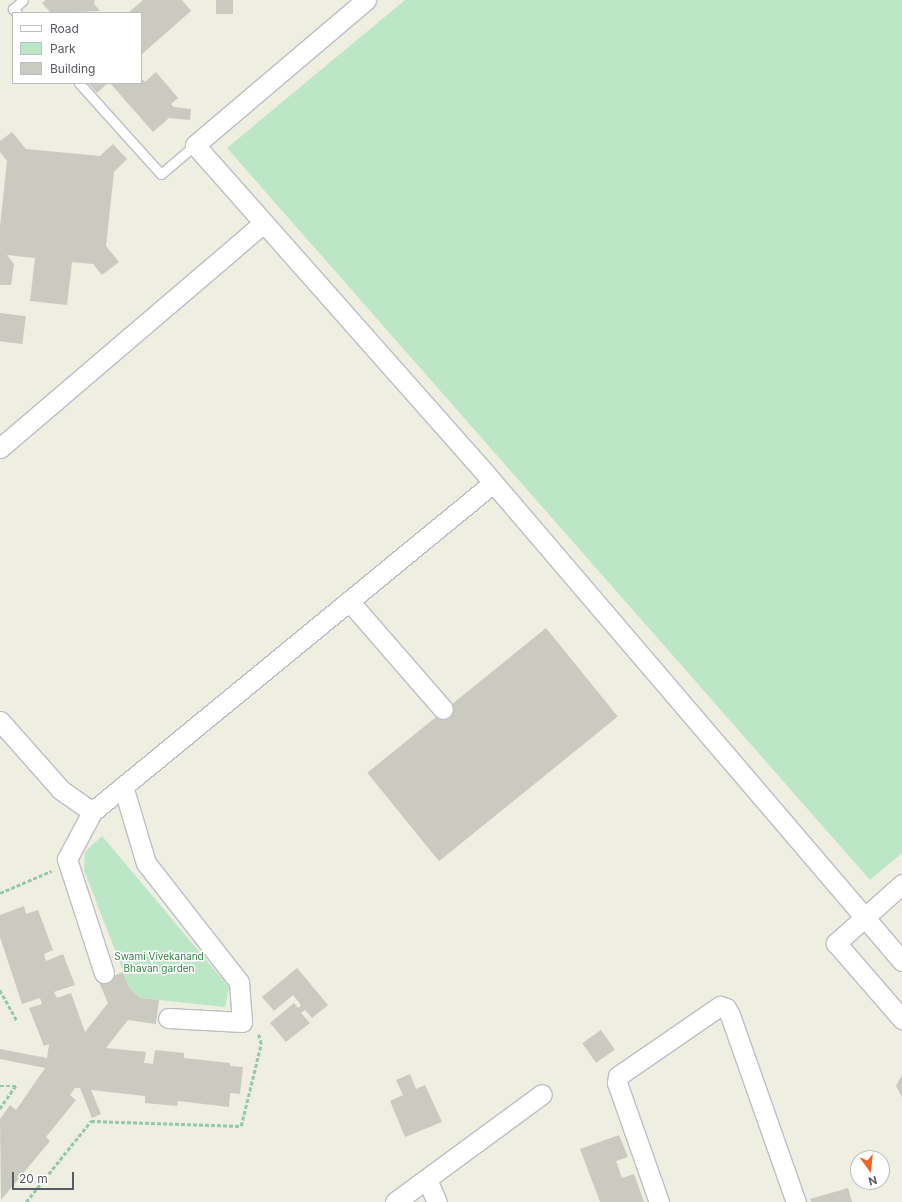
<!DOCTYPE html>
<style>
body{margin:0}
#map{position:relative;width:902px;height:1202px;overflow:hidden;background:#eeeee1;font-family:Inter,sans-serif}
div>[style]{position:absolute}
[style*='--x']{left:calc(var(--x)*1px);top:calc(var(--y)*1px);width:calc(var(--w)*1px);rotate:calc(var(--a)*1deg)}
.green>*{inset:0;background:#bce7c6}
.building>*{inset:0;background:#cbcac1;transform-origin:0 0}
.path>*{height:2.5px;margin-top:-1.25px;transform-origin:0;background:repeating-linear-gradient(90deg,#95c8af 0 4px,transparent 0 6px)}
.roads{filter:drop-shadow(1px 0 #bebfc6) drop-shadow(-1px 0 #bebfc6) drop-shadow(0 1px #bebfc6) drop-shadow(0 -1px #bebfc6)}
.lane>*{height:9px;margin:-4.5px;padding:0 4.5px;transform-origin:4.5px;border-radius:4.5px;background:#fff}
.street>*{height:19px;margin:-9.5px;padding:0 9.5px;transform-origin:9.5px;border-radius:9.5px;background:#fff}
span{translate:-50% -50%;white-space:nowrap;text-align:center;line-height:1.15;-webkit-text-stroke:3px #fff;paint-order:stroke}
.park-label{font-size:10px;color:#308547}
.legend{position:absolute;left:12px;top:12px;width:130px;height:72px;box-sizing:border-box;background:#fff;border:1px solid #bdbec1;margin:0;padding:5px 7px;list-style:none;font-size:12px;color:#5a5c63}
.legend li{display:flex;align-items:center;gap:8px;height:20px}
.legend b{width:20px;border:1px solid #bdbec1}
.north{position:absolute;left:850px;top:1150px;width:40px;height:40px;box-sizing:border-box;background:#fff;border:1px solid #bdbec1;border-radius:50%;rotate:165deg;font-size:11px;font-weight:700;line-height:16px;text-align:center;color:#5a5c63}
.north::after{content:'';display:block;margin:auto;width:14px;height:18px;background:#f16224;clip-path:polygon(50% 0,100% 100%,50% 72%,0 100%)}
.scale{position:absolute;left:12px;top:1172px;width:62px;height:18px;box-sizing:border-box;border:2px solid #5a5c63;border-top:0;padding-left:5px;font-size:12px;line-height:14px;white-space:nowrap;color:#5a5c63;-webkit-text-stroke:3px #fff;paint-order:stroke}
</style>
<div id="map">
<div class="green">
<i style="clip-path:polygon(405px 0,902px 0,902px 853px,870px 880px,227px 148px)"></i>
<i style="clip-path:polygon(102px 836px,229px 987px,225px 1007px,141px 998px,130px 989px,84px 870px,85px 852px)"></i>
</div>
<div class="building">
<i style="clip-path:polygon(46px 0,95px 0,94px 4px,100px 11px,51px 13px,42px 3px)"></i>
<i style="clip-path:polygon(143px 0,182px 0,191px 11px,141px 55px,141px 13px,128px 13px)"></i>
<i style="left:216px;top:0;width:17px;height:14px"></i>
<i style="clip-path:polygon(156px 72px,178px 98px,171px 104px,174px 107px,191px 109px,190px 120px,169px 118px,153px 132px,110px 83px,141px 83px,141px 78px,145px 82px)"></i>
<i style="clip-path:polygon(88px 83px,108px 83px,97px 93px)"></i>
<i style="clip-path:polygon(12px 132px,26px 149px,100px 156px,113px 144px,127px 159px,114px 172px,106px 246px,119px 262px,102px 275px,93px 264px,72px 262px,67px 305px,30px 301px,35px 258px,7px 255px,14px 264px,11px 285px,0 285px,0 226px,7px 161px,0 152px,0 141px)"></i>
<i style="left:0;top:313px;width:26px;height:28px;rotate:7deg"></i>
<i style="left:546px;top:628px;width:114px;height:230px;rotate:51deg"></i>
<i style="clip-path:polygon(24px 906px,26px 914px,38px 910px,53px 950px,44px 954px,46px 961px,63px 954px,75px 985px,54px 992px,57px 998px,71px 993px,85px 1032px,108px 1003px,99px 982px,123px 972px,130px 989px,141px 998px,159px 1000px,156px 1024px,128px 1020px,106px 1048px,146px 1052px,144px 1063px,153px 1064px,155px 1050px,184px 1053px,184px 1058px,230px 1063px,230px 1066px,243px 1067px,240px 1094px,230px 1093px,229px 1107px,178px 1101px,177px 1106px,145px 1103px,145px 1096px,91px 1090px,101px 1114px,92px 1118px,80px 1088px,75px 1088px,70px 1095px,76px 1100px,46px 1137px,50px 1141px,1px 1200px,0 1119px,10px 1105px,16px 1110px,45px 1068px,0 1059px,0 1049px,47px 1058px,49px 1044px,44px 1046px,29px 1008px,42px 1004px,40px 998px,22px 1004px,0 937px,0 915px)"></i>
<i style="clip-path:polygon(297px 968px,328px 1005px,312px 1018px,305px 1010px,301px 1013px,310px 1023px,286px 1042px,270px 1023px,294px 1003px,298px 1008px,301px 1005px,293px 995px,274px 1011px,262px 997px)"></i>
<i style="left:601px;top:1030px;width:24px;height:23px;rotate:55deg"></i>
<i style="clip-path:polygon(410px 1074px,416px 1089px,425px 1085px,442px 1122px,405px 1137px,390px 1101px,403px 1095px,396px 1080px)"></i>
<i style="clip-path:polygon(902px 1075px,902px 1097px,896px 1086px)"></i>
<i style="clip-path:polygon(619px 1135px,628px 1157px,616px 1161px,622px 1178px,634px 1174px,644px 1202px,600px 1202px,580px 1149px)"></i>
<i style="clip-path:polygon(848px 1188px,852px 1202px,811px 1202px,810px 1199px)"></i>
</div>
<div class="path">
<i style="--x:0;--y:893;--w:56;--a:-23.3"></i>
<i style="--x:0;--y:990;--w:35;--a:61"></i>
<i style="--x:0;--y:1086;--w:16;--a:0"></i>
<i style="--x:16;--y:1086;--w:28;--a:125"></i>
<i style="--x:26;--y:1202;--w:104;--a:-51.3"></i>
<i style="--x:91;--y:1121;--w:150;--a:1.9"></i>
<i style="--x:241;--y:1126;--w:84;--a:-76.3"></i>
<i style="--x:261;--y:1044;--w:11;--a:-105"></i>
</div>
<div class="roads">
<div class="lane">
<i style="--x:17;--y:13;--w:6;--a:-135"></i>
<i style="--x:13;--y:9;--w:13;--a:-42"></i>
<i style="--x:79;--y:83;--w:122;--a:48"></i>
<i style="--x:161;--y:174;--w:45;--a:-40.5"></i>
</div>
<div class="street">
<i style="--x:366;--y:0;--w:224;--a:139.7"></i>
<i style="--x:195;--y:145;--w:438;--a:48.5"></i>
<i style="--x:485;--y:473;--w:642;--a:49.49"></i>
<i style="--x:0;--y:448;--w:346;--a:-40.5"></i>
<i style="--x:349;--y:601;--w:143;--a:49"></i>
<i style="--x:0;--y:721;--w:92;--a:48.5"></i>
<i style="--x:61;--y:790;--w:38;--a:35"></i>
<i style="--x:123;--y:786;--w:80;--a:73.4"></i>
<i style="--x:146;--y:863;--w:151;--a:52"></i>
<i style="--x:239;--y:982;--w:40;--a:85.7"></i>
<i style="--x:242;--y:1022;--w:74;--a:-176.9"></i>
<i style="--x:902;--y:884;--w:89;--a:138.2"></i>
<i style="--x:836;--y:943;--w:101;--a:49"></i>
<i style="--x:104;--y:973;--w:120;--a:-108"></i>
<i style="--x:67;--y:859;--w:53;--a:-62"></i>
<i style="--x:92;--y:812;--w:519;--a:-39.37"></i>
<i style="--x:427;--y:1179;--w:25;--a:67"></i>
<i style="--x:395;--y:1202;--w:182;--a:-36.3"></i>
<i style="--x:659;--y:1202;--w:126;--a:-109.4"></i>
<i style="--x:617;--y:1083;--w:7;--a:-82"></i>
<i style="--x:618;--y:1076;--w:124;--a:-34.5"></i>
<i style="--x:720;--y:1006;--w:6;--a:18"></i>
<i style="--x:726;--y:1008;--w:8;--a:60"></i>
<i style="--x:730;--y:1015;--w:198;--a:70.6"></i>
</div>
</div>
<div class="park-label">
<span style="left:159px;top:962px">Swami Vivekanand<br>Bhavan garden</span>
</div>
<ul class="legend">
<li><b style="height:5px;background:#fff"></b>Road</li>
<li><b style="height:11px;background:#bce7c6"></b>Park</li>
<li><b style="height:11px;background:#cbcac1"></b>Building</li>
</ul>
<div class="north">N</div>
<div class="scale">20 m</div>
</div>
